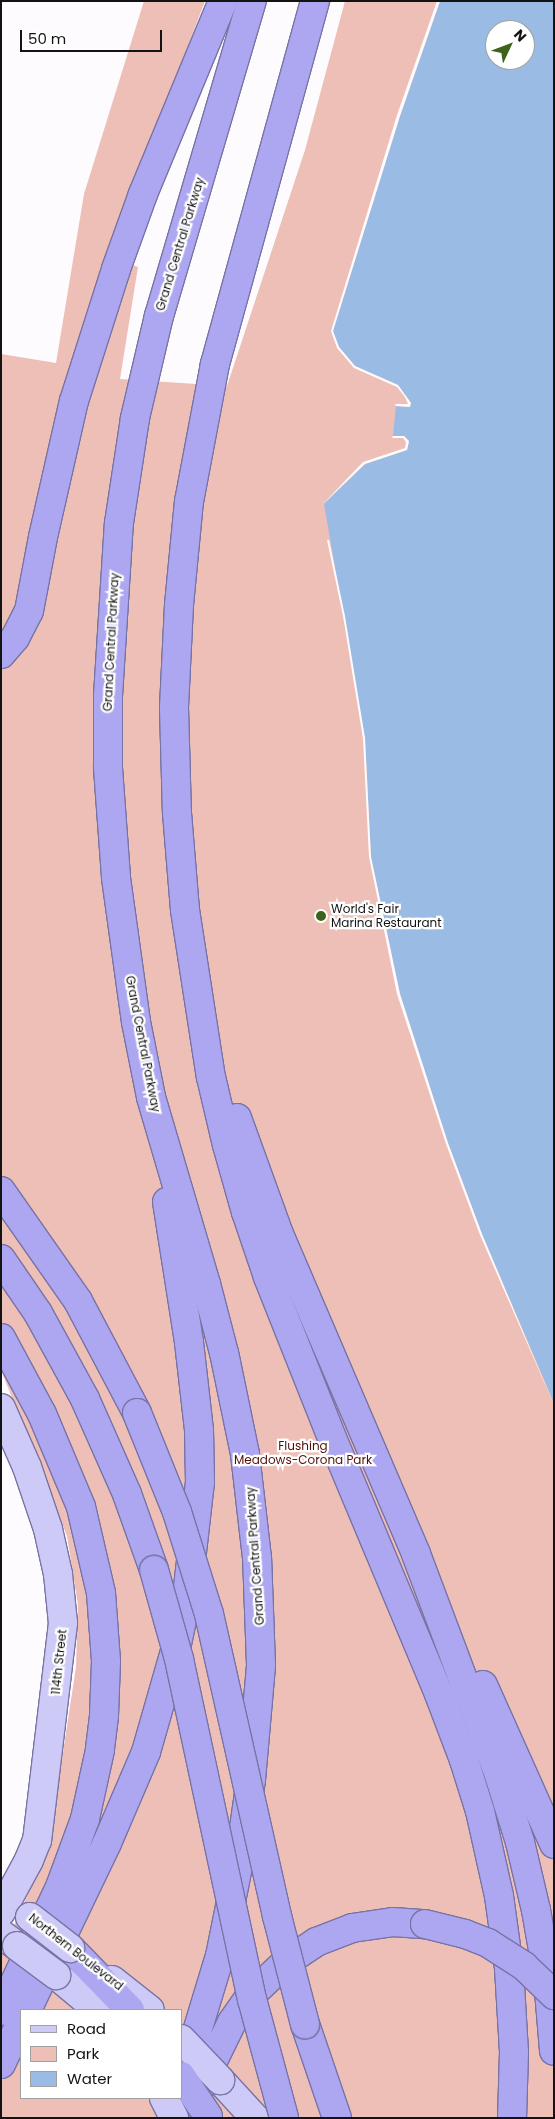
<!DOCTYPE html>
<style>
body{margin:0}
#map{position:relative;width:555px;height:2119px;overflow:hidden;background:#fdfbfd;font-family:Poppins,sans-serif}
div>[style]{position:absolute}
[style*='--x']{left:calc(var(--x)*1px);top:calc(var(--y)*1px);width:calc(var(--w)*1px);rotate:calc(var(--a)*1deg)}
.green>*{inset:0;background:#edbfb7}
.water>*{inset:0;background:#99bbe4}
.pier>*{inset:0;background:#fdfbfd}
.roads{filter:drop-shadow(1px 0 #7773a4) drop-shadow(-1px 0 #7773a4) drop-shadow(0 1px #7773a4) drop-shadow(0 -1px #7773a4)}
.major>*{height:28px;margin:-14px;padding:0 14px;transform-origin:14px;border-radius:14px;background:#cecaf7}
.highway>*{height:28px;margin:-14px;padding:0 14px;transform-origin:14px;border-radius:14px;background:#ada7f2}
.bridges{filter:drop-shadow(1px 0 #7773a4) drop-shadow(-1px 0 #7773a4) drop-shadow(0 1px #7773a4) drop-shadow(0 -1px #7773a4)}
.major-bridge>*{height:28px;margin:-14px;padding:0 14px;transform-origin:14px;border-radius:14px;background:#cecaf7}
.highway-bridge>*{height:28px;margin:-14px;padding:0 14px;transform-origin:14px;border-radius:14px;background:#ada7f2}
.dots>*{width:14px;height:14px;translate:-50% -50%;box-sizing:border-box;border:2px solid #fff;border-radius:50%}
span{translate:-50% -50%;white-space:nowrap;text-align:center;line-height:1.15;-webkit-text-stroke:4.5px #fff;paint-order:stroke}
.street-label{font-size:12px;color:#131313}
.poi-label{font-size:12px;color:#131313}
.left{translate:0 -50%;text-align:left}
.park-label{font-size:12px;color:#531009}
.frame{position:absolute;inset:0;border:2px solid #131313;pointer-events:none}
.legend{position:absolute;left:20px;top:2009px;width:162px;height:90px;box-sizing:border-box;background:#fff;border:1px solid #a1a1a1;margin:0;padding:6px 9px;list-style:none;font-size:15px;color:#131313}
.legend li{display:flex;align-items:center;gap:10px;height:25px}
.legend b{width:25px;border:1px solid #a1a1a1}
.north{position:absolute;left:485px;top:20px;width:50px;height:50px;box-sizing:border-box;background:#fff;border:1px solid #a1a1a1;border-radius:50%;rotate:47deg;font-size:14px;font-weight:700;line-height:20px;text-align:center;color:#131313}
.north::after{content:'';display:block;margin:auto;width:18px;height:22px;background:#3e631c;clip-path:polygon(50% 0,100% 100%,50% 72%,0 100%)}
.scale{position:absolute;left:20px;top:30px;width:142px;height:22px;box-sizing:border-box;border:2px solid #131313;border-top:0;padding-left:6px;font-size:15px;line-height:18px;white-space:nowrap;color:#131313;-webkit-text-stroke:4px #fff;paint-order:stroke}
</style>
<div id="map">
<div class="green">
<i style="clip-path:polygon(evenodd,144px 1px,205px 1px,166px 104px,96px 361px,133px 265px,138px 267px,120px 379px,227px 386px,305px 150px,345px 1px,554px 1px,554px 2118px,1px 2118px,1px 1953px,48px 1851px,76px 1667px,78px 1605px,67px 1536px,1px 1370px,1px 354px,56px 363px,84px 194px,144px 1px,495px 30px,525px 30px,525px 60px,495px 60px,495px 30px,144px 1px,21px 2010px,181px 2010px,181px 2098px,21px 2098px,21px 2010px)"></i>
</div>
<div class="water">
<i style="clip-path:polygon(evenodd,440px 1px,554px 1px,554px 1403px,482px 1234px,448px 1143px,400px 994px,371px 857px,365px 738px,324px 504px,365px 464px,407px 450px,409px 442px,404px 436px,393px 436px,396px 406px,406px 407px,411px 403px,398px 385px,355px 366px,339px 347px,333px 331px,400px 116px,440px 1px,495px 30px,525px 30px,525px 60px,495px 60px,495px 30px)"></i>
</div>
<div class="pier">
<i style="clip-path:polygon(437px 1px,440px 1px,400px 116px,333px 331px,339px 347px,355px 366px,398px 385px,411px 403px,410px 407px,396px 406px,395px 404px,408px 404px,405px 397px,397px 387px,354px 368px,337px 348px,331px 331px,397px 115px)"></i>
<i style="clip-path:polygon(393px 436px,404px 436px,409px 441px,407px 450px,365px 464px,322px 505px,363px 462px,405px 448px,406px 442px,403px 438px,392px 438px)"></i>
<i style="clip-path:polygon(327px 540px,329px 540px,345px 616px,365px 738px,371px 857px,400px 994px,448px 1143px,482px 1234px,554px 1405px,480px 1235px,446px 1144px,397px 994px,369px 857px,363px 739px,343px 616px)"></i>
</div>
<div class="roads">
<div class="major">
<i style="--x:1;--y:1408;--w:64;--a:66.2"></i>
<i style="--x:27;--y:1467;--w:65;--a:71.3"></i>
<i style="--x:48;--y:1529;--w:46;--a:77.5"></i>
<i style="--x:58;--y:1574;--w:49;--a:84.2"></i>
<i style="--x:63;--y:1623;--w:219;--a:96.8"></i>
<i style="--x:37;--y:1840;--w:22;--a:112"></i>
<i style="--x:29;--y:1860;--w:59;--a:118.3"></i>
<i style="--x:1;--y:1934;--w:20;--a:37"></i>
<i style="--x:56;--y:1975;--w:55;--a:39.8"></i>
<i style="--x:112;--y:1980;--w:48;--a:38.3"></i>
<i style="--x:220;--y:2080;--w:52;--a:47.4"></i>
</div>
<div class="highway">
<i style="--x:315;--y:1;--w:377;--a:105.4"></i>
<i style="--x:215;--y:364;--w:139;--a:100.7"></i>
<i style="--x:189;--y:501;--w:104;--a:95.5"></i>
<i style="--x:179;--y:605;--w:103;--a:92.8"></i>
<i style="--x:174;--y:708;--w:105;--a:88.4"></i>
<i style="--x:177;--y:813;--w:97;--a:85.3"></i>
<i style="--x:185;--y:910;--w:169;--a:81.2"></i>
<i style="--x:211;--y:1077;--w:70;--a:76.8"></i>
<i style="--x:227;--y:1145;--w:70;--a:74.2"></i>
<i style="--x:246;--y:1212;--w:69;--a:71.3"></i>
<i style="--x:268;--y:1277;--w:173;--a:68.3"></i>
<i style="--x:332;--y:1438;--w:277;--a:67.3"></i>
<i style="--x:439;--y:1694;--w:71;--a:69.3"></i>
<i style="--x:464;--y:1760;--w:53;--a:72.6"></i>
<i style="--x:480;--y:1811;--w:87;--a:77.4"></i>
<i style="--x:499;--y:1896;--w:73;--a:82.1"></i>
<i style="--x:509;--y:1968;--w:84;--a:86.6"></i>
<i style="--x:514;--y:2052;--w:66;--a:91.7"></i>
<i style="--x:1;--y:654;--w:21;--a:-49"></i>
<i style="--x:15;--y:638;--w:30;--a:-63"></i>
<i style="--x:29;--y:611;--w:75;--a:-79.3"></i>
<i style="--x:43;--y:537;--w:139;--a:-77.2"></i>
<i style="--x:74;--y:401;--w:139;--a:-72.3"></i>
<i style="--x:116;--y:269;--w:80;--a:-70.2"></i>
<i style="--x:143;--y:194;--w:209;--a:-67.5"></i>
<i style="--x:237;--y:1118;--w:123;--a:70.1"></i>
<i style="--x:279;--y:1234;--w:348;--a:66.8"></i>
<i style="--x:416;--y:1554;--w:236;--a:69.4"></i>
<i style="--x:499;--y:1775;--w:70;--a:72.6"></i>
<i style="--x:520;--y:1842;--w:70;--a:76.8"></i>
<i style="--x:536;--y:1910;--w:70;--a:80.1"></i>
<i style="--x:548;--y:1979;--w:72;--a:85.2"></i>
<i style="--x:1;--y:1191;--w:134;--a:55"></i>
<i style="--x:78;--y:1301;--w:127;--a:62.2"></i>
<i style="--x:1;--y:1259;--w:65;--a:55.6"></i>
<i style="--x:38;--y:1313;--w:98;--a:61.3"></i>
<i style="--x:85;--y:1399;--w:104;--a:66.1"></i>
<i style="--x:127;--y:1494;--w:81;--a:70.4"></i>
<i style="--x:1;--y:1338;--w:86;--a:61.7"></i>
<i style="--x:42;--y:1414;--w:101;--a:67.2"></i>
<i style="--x:81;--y:1507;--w:88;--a:76.9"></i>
<i style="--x:101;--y:1593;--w:68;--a:85.8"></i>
<i style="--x:106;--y:1661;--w:55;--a:92.1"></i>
<i style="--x:104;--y:1716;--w:34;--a:97"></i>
<i style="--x:100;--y:1750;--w:71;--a:102.3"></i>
<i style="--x:85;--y:1819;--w:72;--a:110.2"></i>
<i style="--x:60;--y:1887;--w:137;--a:115.4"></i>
<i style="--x:483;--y:1685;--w:174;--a:65.9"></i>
<i style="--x:70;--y:1948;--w:86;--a:45.9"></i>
<i style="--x:27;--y:2010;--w:185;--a:-64.4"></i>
<i style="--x:107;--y:1843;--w:99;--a:-66.8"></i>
<i style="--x:146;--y:1752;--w:112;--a:-74"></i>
<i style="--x:177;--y:1644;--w:49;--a:-78.2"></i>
<i style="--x:187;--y:1596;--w:115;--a:-83.5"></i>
<i style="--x:200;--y:1482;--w:52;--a:-91.1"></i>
<i style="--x:199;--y:1430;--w:89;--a:-96.5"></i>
<i style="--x:189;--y:1342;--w:142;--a:-98.9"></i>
<i style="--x:305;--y:2024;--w:99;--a:71.2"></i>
<i style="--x:1;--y:2064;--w:47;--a:-64.5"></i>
<i style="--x:185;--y:2071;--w:120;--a:-73.1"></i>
<i style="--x:220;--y:1956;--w:96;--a:-78.6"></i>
<i style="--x:239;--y:1862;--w:83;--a:-81.7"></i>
<i style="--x:251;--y:1780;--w:115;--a:-85"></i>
<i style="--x:261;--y:1665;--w:107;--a:-92.1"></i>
<i style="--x:257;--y:1558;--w:105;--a:-96.6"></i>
<i style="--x:245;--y:1454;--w:103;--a:-101.7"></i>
<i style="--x:224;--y:1353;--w:71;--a:-104.6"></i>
<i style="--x:206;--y:1284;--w:195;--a:-106.4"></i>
<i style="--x:151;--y:1097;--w:76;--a:-101.3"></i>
<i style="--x:136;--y:1022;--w:146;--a:-97.9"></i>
<i style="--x:116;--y:877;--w:110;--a:-94.2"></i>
<i style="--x:108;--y:767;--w:71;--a:-90"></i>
<i style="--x:108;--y:696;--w:173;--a:-86.4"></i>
<i style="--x:119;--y:523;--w:106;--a:-81.3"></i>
<i style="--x:135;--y:418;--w:105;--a:-76.8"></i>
<i style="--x:159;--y:316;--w:328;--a:-73.6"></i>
<i style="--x:185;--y:2118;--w:107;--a:-63.9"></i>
<i style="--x:232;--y:2022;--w:33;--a:-55"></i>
<i style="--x:251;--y:1995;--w:47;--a:-43.3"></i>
<i style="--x:285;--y:1963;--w:37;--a:-34"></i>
<i style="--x:316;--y:1942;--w:39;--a:-21"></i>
<i style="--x:352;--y:1928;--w:41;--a:-8.3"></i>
<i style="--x:393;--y:1922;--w:32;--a:4"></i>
</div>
</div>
<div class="bridges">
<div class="major-bridge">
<i style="--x:30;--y:1917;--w:51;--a:37.8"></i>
<i style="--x:17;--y:1946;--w:49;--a:36.6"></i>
<i style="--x:181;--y:2039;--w:57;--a:46.4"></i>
<i style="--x:164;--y:2098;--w:22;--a:63"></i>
</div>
<div class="highway-bridge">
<i style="--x:137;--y:1413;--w:107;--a:68"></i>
<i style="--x:177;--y:1512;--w:107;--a:72.6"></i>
<i style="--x:209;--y:1614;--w:310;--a:77.3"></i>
<i style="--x:277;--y:1916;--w:112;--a:75.5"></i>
<i style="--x:154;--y:1570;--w:92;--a:74.3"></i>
<i style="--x:179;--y:1659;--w:348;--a:77.9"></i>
<i style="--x:252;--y:1999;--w:123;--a:74.9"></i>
<i style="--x:425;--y:1924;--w:41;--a:14"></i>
<i style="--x:465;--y:1934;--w:25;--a:21"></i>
<i style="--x:488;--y:1943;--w:43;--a:32.6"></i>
<i style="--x:524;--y:1966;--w:42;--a:44"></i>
<i style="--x:181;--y:2076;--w:48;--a:56"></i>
</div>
</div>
<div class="dots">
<i style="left:321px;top:916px;background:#3e631c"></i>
</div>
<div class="street-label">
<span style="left:180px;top:244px;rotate:-73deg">Grand Central Parkway</span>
<span style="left:111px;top:642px;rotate:-87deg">Grand Central Parkway</span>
<span style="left:143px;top:1044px;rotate:79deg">Grand Central Parkway</span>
<span style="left:255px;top:1556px;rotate:-94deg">Grand Central Parkway</span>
<span style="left:59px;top:1662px;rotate:-84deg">114th Street</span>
<span style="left:76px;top:1952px;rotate:38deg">Northern Boulevard</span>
</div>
<div class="poi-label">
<span class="left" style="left:331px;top:916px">World's Fair<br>Marina Restaurant</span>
</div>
<div class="park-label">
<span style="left:303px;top:1453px">Flushing<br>Meadows-Corona Park</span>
</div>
<div class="frame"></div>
<ul class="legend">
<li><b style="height:6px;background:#cecaf7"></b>Road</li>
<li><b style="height:14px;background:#edbfb7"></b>Park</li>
<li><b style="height:14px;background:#99bbe4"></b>Water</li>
</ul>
<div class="north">N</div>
<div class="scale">50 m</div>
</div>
